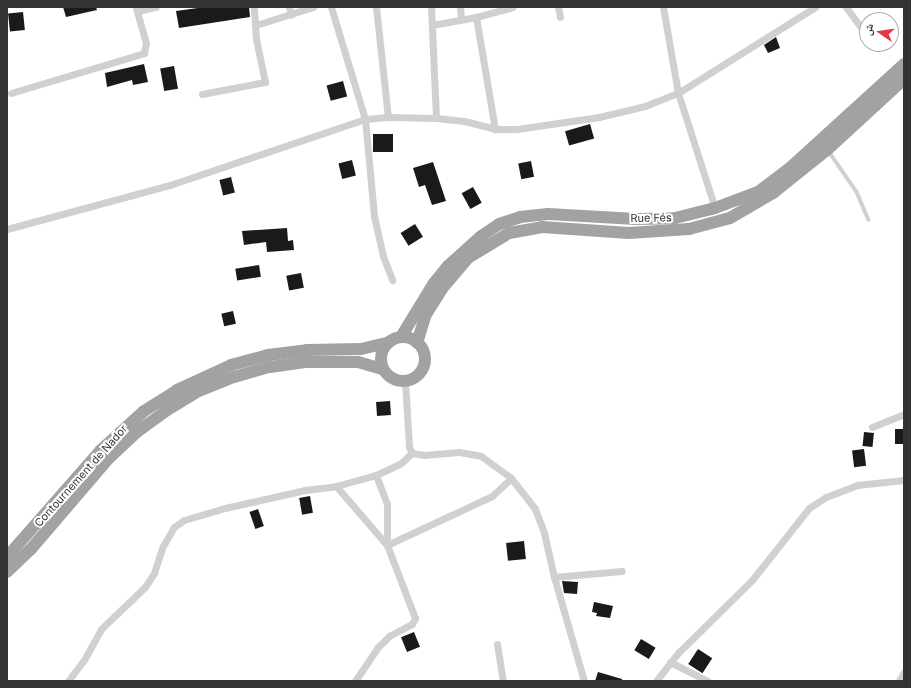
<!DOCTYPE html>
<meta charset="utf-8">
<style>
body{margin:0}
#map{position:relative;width:911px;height:688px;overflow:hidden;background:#fff;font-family:Inter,"Noto Naskh Arabic",sans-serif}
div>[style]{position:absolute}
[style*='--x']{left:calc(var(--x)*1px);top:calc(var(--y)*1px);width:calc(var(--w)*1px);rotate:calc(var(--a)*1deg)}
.building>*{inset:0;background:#1a1a1a;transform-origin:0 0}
.service>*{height:3.5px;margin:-1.75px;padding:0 1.75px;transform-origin:1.75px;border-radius:1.75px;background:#d0d0d0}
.minor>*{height:7px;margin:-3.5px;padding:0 3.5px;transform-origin:3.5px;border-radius:3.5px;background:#d0d0d0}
.trunk>*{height:12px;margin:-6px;padding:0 6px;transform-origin:6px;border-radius:6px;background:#a2a2a2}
.trunk>.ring{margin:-6px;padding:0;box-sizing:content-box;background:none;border:12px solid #a2a2a2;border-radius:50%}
span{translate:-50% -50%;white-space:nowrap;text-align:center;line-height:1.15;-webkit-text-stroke:4px #fff;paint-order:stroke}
.street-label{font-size:11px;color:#333}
.frame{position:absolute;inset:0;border:8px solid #333;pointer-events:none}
.north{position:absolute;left:859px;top:12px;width:40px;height:40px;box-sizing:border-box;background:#fff;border:1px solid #adadad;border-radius:50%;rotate:283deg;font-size:11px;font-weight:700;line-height:16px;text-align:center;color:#333}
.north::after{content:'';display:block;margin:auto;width:14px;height:18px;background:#e63946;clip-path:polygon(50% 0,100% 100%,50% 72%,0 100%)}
</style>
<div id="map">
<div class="building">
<i style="clip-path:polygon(63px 7px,96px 7px,97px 10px,66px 17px)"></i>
<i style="clip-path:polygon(205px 7px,249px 7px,250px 17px,179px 28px,176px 11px)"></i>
<i style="left:23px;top:12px;width:18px;height:15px;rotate:84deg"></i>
<i style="clip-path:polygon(776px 37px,780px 48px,768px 53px,764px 45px)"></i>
<i style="clip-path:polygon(144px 64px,148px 82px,133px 85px,132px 80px,107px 87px,105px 73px)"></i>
<i style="left:174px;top:66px;width:23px;height:14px;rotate:80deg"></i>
<i style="left:343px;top:81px;width:16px;height:17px;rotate:75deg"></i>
<i style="left:590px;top:124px;width:15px;height:26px;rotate:74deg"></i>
<i style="left:373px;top:134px;width:20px;height:18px"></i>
<i style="left:352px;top:160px;width:16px;height:14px;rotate:76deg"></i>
<i style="left:531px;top:161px;width:16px;height:13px;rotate:79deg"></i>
<i style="clip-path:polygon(433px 162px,446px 201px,432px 205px,425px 185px,419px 187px,413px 168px)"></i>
<i style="left:231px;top:177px;width:16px;height:12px;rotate:76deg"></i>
<i style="left:473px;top:187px;width:18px;height:13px;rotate:61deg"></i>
<i style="left:415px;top:224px;width:15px;height:17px;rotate:58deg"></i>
<i style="clip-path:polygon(287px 228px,288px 241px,293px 240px,294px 250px,267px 252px,266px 242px,244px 245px,242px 231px)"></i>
<i style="left:259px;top:265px;width:12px;height:24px;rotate:81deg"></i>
<i style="left:301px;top:273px;width:15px;height:15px;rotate:79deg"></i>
<i style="left:233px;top:311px;width:13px;height:12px;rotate:77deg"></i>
<i style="left:390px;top:401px;width:14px;height:14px;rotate:86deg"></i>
<i style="left:895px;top:429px;width:9px;height:15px"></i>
<i style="left:864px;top:432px;width:10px;height:14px;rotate:6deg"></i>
<i style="left:864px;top:449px;width:17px;height:12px;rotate:83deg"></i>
<i style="left:310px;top:496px;width:17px;height:11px;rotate:80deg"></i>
<i style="left:258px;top:509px;width:18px;height:9px;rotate:71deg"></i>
<i style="left:524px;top:541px;width:18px;height:18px;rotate:84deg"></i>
<i style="clip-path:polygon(562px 581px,578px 582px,577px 594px,564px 593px)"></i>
<i style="clip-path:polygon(594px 602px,613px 606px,610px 618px,596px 616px,597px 613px,592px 612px)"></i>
<i style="left:414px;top:632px;width:16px;height:14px;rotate:68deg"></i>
<i style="left:641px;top:639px;width:17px;height:13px;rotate:31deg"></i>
<i style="left:698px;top:649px;width:17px;height:18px;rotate:33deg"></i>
<i style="clip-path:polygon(598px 672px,622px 679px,622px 681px,595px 681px)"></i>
</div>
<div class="service">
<i style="--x:828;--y:150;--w:51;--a:55.4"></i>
<i style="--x:857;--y:192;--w:30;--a:67"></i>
</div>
<div class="minor">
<i style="--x:289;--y:7;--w:8;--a:76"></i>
<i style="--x:331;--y:7;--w:117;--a:73.1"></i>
<i style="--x:365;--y:119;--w:97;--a:84.7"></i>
<i style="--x:374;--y:216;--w:41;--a:77.3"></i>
<i style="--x:383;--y:256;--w:26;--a:69"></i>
<i style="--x:376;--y:7;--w:111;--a:83.8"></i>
<i style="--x:431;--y:7;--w:111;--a:87.4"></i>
<i style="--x:460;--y:7;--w:12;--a:85"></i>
<i style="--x:558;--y:7;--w:10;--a:79"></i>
<i style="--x:663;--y:7;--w:87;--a:80.1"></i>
<i style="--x:678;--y:93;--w:121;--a:72.2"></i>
<i style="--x:846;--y:7;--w:36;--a:54"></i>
<i style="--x:138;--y:11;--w:18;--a:-13"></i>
<i style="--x:476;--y:17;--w:38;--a:-15"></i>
<i style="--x:256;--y:25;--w:60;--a:-17.5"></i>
<i style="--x:432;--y:25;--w:45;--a:-10.3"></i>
<i style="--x:476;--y:17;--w:114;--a:80.4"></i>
<i style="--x:11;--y:93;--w:139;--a:-16.7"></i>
<i style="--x:144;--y:53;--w:10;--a:-79"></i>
<i style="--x:146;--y:43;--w:37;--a:-106"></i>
<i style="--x:202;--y:94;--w:64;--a:-10.8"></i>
<i style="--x:265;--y:82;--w:44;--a:-101.8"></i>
<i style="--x:256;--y:39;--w:32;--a:-94"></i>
<i style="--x:7;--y:229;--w:169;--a:-15.1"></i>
<i style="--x:170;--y:185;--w:206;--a:-18.7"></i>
<i style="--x:365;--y:119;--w:23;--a:-5"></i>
<i style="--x:388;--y:117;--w:48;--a:1.2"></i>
<i style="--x:436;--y:118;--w:28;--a:6"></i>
<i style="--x:464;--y:121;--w:32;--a:14"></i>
<i style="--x:495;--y:129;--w:22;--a:0"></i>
<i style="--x:517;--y:129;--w:83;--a:-8.3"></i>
<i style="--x:599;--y:117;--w:47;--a:-13.4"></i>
<i style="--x:645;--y:106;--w:35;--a:-22"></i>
<i style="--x:678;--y:93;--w:162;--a:-32.1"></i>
<i style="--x:405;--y:381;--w:66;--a:86.5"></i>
<i style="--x:409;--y:447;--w:7;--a:63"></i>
<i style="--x:412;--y:453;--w:12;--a:9"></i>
<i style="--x:424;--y:455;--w:35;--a:-5"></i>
<i style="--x:459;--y:452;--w:22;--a:10"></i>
<i style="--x:481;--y:456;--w:37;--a:36"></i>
<i style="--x:511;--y:478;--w:39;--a:52"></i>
<i style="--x:535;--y:509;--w:26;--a:69"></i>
<i style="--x:544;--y:533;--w:45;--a:77.2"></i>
<i style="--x:554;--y:577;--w:108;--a:73.9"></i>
<i style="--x:872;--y:427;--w:35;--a:-22"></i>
<i style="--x:336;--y:486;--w:78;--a:49.2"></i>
<i style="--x:387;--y:545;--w:116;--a:-25"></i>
<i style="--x:492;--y:496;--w:26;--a:-43"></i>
<i style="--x:554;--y:577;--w:68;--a:-5"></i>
<i style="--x:497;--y:644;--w:37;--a:81"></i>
<i style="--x:670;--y:662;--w:42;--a:26.6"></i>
<i style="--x:68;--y:681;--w:26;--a:-53"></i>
<i style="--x:84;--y:660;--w:35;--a:-61"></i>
<i style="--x:101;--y:629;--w:61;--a:-43.7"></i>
<i style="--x:145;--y:587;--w:17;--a:-57"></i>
<i style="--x:154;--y:573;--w:28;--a:-72"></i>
<i style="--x:163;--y:546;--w:22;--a:-60"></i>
<i style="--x:174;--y:527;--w:12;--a:-35"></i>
<i style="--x:184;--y:520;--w:43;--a:-16.3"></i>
<i style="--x:225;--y:508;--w:82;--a:-12.7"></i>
<i style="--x:305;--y:490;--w:31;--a:-7"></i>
<i style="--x:336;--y:486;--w:41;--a:-15.4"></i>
<i style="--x:376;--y:475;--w:26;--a:-25"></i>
<i style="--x:400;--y:464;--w:16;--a:-43"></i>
<i style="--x:355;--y:681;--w:41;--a:-55.9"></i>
<i style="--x:378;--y:647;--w:16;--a:-45"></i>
<i style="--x:389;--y:636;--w:26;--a:-28"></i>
<i style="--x:412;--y:624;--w:7;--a:-63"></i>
<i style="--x:415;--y:618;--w:78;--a:-111"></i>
<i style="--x:387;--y:545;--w:41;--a:-90"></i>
<i style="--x:387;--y:504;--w:31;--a:-111"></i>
<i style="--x:656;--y:681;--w:37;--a:-52"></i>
<i style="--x:679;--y:652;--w:103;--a:-44.6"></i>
<i style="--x:752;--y:580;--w:92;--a:-51.6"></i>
<i style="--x:809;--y:508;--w:20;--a:-33"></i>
<i style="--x:826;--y:497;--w:33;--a:-21"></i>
<i style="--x:857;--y:485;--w:47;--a:-6.1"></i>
<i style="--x:899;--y:681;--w:10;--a:-61"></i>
</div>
<div class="trunk">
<i style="--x:401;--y:337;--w:63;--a:-58.6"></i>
<i style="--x:434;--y:283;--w:22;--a:-51"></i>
<i style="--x:448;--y:266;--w:43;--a:-42.2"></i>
<i style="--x:480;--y:237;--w:23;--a:-34"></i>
<i style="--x:499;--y:224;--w:22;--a:-18"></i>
<i style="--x:520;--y:217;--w:28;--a:-6"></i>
<i style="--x:548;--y:214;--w:88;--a:3.3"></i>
<i style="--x:636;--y:219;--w:39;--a:-1"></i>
<i style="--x:675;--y:218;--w:41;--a:-14"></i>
<i style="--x:715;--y:208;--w:46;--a:-20.4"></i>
<i style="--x:758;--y:192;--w:41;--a:-37.1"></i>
<i style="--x:791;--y:167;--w:153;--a:-42.3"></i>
<i class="ring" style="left:381px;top:337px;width:32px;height:32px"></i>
<i style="--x:417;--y:343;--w:28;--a:-73"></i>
<i style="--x:425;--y:316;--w:31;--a:-58"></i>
<i style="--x:441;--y:290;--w:42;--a:-49.8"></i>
<i style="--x:468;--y:258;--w:48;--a:-31.4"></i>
<i style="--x:509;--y:233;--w:34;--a:-10"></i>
<i style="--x:542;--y:227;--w:87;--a:3.9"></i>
<i style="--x:629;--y:233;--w:60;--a:-3.8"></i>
<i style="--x:689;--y:229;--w:42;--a:-15"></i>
<i style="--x:730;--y:218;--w:50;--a:-30.2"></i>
<i style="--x:773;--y:193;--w:70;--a:-38.7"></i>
<i style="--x:828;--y:149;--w:103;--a:-42.6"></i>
<i style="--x:7;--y:557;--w:142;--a:-48.7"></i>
<i style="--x:101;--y:450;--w:58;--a:-42.2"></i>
<i style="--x:144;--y:411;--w:39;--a:-32"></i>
<i style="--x:177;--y:390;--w:60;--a:-24.8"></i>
<i style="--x:231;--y:365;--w:38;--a:-15"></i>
<i style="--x:268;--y:355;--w:39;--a:-7"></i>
<i style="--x:307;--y:350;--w:54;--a:-1.1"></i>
<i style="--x:361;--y:349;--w:28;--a:-13"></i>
<i style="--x:7;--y:572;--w:33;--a:-44"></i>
<i style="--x:31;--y:549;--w:120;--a:-49.4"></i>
<i style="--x:109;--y:458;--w:38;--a:-43"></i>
<i style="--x:137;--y:432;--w:37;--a:-36"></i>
<i style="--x:167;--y:410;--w:37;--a:-31"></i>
<i style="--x:199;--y:391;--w:38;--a:-22"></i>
<i style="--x:234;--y:377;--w:37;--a:-16"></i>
<i style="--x:270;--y:367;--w:37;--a:-8"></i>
<i style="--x:307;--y:362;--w:51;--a:0"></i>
<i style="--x:358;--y:362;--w:26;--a:16"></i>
</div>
<div class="street-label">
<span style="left:651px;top:218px;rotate:-1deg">Rue Fés</span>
<span style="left:81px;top:476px;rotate:-48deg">Contournement de Nador</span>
</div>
<div class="frame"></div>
<div class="north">ش</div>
</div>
